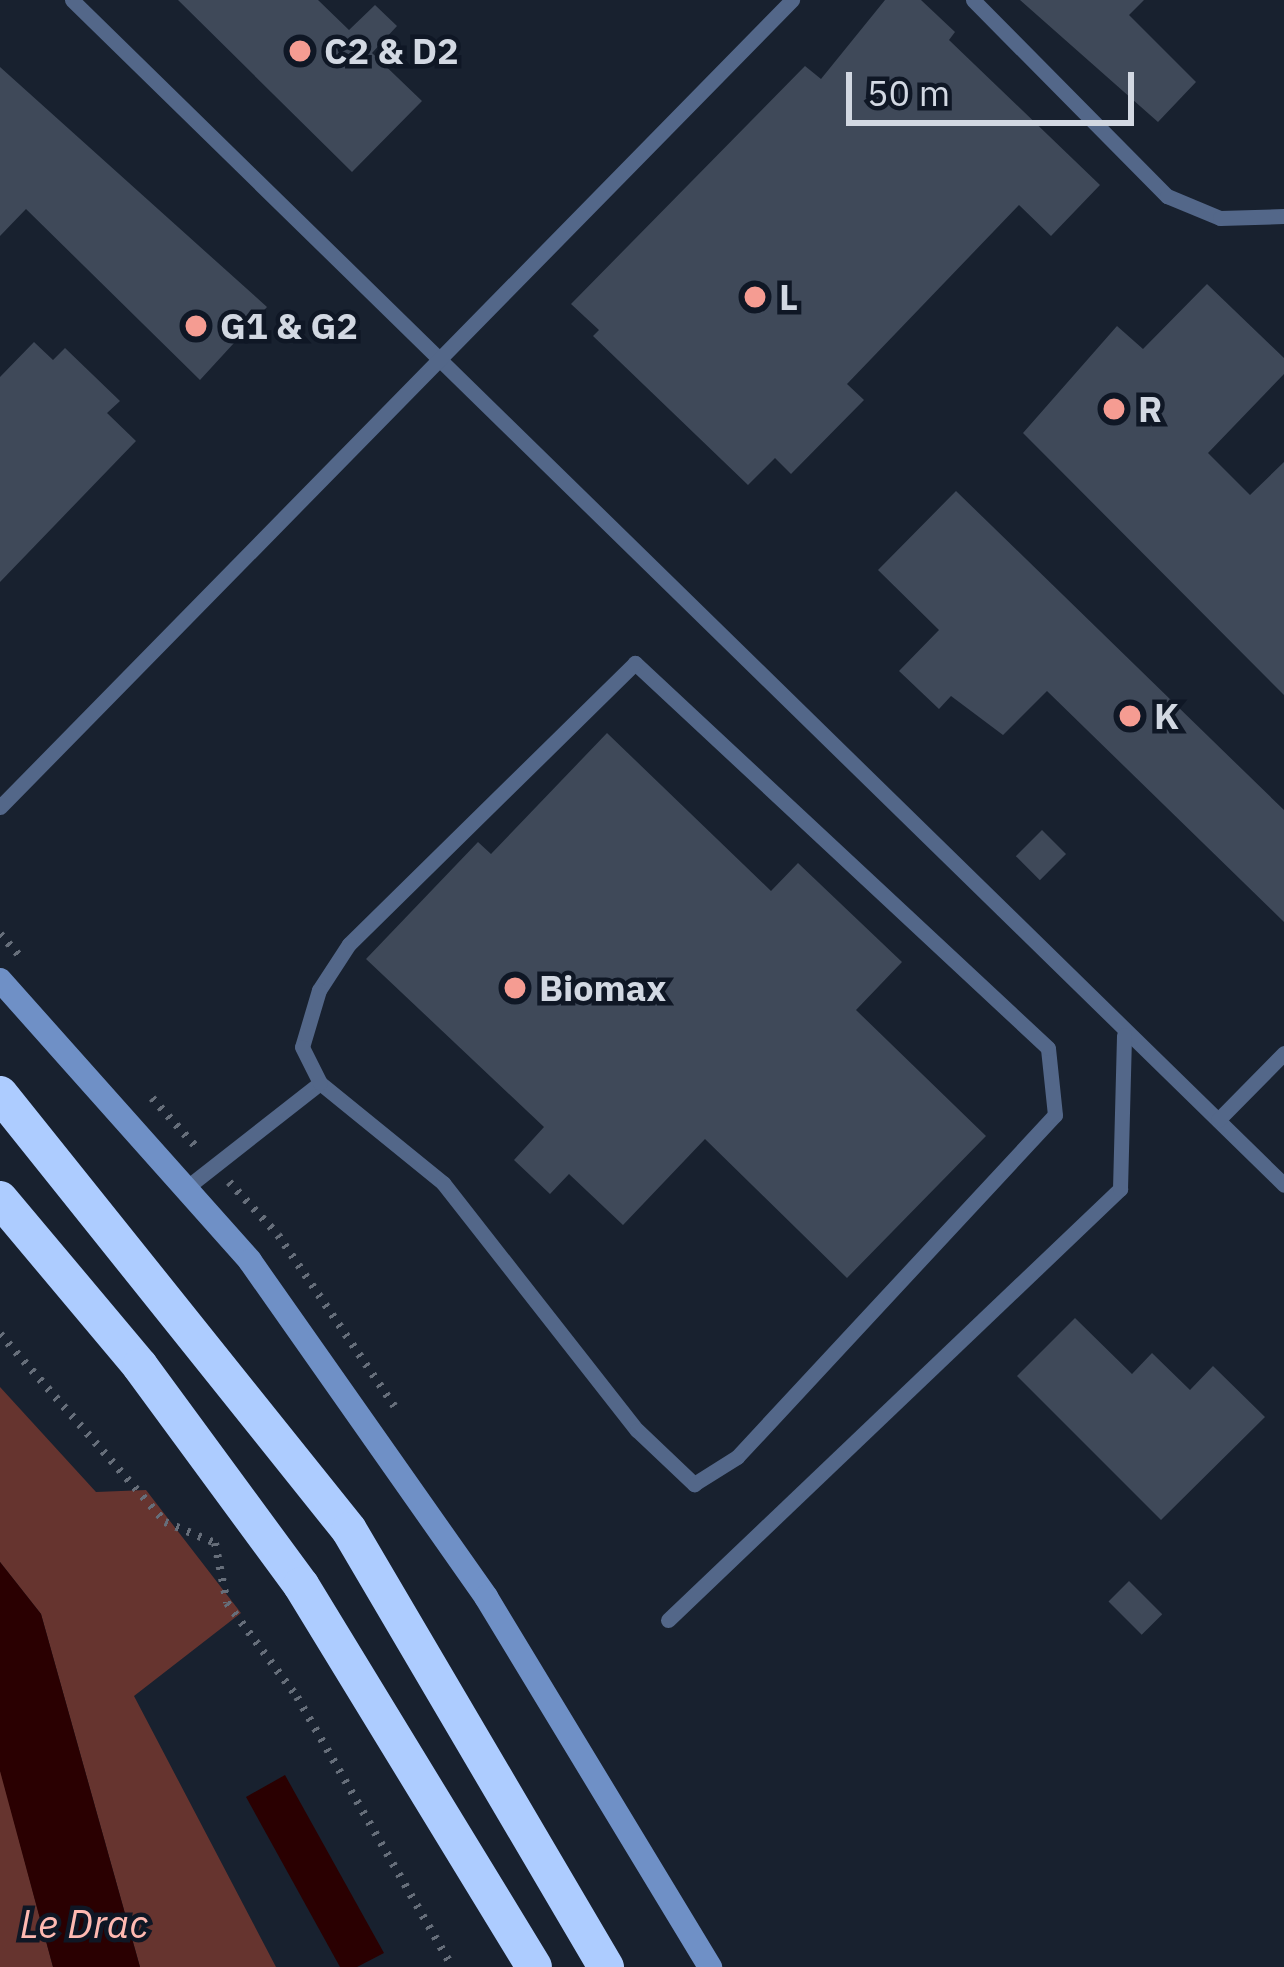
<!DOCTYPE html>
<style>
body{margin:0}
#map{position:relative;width:1284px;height:1967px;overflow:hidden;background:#18212f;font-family:"IBM Plex Sans",sans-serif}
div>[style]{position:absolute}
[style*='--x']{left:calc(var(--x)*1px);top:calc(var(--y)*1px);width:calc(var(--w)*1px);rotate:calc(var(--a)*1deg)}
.forest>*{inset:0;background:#66342f}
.water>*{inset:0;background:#2a0001}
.building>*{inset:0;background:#3f4959;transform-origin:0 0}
.path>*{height:8px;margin-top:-4px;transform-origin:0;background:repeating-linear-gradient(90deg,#666e7a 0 3px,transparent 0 12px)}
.lane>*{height:15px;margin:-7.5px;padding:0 7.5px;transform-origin:7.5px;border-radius:7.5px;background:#536789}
.secondary>*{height:24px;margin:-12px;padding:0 12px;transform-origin:12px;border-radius:12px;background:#6f90c6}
.highway>*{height:36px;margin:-18px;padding:0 18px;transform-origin:18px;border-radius:18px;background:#adccff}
.dots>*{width:33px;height:33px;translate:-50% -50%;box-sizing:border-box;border:6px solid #0f1725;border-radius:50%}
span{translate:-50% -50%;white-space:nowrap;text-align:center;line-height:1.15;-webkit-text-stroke:9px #0f1725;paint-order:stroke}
.poi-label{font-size:36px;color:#d2d8e2;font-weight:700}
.left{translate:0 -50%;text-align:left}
.water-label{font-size:39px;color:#feb9b1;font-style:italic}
.scale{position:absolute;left:846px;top:72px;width:288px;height:54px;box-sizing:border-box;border:6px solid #d2d8e2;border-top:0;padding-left:15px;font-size:36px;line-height:42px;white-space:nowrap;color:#d2d8e2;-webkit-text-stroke:9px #0f1725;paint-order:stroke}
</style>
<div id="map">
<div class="forest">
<i style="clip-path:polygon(0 1387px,96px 1492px,146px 1490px,241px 1613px,134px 1696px,276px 1967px,140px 1967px,41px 1614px,0 1562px)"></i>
<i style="clip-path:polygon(0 1771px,1px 1772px,53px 1967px,0 1967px)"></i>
</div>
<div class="water">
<i style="clip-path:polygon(0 1562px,41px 1614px,140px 1967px,53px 1967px,0 1771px)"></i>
<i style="clip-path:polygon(285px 1775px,384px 1953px,357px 1967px,340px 1967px,246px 1797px)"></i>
</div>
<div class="building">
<i style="clip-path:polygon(178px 0,318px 0,349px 30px,375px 5px,397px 26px,372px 53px,422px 101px,352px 172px)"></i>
<i style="clip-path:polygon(885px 0,921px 0,955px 32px,949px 40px,1100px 185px,1051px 236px,1019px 205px,847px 384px,864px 400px,791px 474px,775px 458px,748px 485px,593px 336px,599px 330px,571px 304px,805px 66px,821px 79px)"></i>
<i style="clip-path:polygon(1020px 0,1144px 0,1129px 15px,1196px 82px,1158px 122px)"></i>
<i style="clip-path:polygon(0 67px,267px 307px,200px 380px,26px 209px,0 236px)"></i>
<i style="clip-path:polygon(1207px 284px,1284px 358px,1284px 374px,1208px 453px,1250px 495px,1284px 462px,1284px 695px,1023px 433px,1117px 326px,1143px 349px)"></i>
<i style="clip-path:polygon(34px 342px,53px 360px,65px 348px,120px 401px,107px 413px,136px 441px,0 582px,0 377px)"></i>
<i style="clip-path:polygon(956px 491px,1284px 810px,1284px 922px,1047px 691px,1003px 735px,951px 696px,939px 709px,899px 671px,939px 630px,878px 570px)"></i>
<i style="clip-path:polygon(607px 733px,771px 891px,798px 863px,902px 962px,856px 1010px,986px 1136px,847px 1278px,705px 1139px,623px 1225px,569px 1174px,550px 1194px,514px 1160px,544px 1127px,366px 959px,478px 842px,491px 854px)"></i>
<i style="left:1042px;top:830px;width:34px;height:37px;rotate:45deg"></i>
<i style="clip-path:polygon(1075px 1318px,1132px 1374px,1152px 1353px,1190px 1390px,1213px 1366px,1265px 1417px,1161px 1520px,1017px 1376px)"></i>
<i style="left:1129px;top:1581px;width:47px;height:29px;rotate:45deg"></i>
</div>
<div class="path">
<i style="--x:0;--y:934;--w:28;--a:48"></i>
<i style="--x:152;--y:1098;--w:69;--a:48"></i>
<i style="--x:229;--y:1182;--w:72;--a:47.2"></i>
<i style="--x:278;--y:1235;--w:207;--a:55.8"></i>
<i style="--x:0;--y:1334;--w:250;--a:48.7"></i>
<i style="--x:165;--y:1522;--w:54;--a:22.8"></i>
<i style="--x:215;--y:1543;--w:61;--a:78.7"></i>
<i style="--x:227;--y:1603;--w:117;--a:53.3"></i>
<i style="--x:297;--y:1697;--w:311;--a:60.1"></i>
</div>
<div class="lane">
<i style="--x:72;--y:0;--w:1695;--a:44.35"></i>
<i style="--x:973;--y:0;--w:276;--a:45.3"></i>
<i style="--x:1167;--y:196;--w:57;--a:22.5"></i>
<i style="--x:1220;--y:218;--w:64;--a:-1.8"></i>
<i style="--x:0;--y:807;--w:1131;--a:-45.54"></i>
<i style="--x:1218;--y:1120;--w:94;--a:-45.4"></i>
<i style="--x:186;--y:1188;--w:170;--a:-38.1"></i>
<i style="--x:320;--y:1083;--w:159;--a:39.1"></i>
<i style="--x:443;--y:1183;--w:314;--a:51.9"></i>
<i style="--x:637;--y:1430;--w:79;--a:43.5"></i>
<i style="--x:694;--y:1484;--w:51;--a:-32.1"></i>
<i style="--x:737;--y:1457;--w:467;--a:-47.1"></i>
<i style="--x:1055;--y:1115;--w:67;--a:-96"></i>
<i style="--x:1048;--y:1048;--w:565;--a:-137.01"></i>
<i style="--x:635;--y:663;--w:401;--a:135.5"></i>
<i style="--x:349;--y:944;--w:55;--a:123.1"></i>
<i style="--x:319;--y:990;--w:59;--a:106.6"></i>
<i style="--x:302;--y:1047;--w:40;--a:63.4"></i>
<i style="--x:668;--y:1620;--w:625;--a:-43.64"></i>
<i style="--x:1120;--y:1189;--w:154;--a:-88.5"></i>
</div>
<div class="secondary">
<i style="--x:0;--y:980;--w:376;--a:48.3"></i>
<i style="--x:250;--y:1261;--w:411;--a:54.9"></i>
<i style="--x:486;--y:1597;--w:433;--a:58.8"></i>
</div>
<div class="highway">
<i style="--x:0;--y:1094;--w:558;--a:51.32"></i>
<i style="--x:349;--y:1530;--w:507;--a:59.54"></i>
<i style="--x:0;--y:1199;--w:218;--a:50"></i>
<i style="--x:140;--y:1366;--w:272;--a:53.7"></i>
<i style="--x:301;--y:1585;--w:447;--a:58.6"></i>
</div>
<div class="dots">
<i style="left:300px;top:51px;background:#f59c92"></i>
<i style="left:755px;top:297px;background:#f59c92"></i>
<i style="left:196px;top:326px;background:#f59c92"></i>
<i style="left:1114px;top:409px;background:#f59c92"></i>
<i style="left:1130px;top:716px;background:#f59c92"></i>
<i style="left:515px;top:988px;background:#f59c92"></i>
</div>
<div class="poi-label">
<span class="left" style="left:324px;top:51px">C2 &amp; D2</span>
<span class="left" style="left:779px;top:297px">L</span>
<span class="left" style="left:220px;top:326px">G1 &amp; G2</span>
<span class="left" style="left:1138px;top:409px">R</span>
<span class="left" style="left:1154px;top:716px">K</span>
<span class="left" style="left:539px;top:988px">Biomax</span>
</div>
<div class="water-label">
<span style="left:84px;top:1924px">Le Drac</span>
</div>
<div class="scale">50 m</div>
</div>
